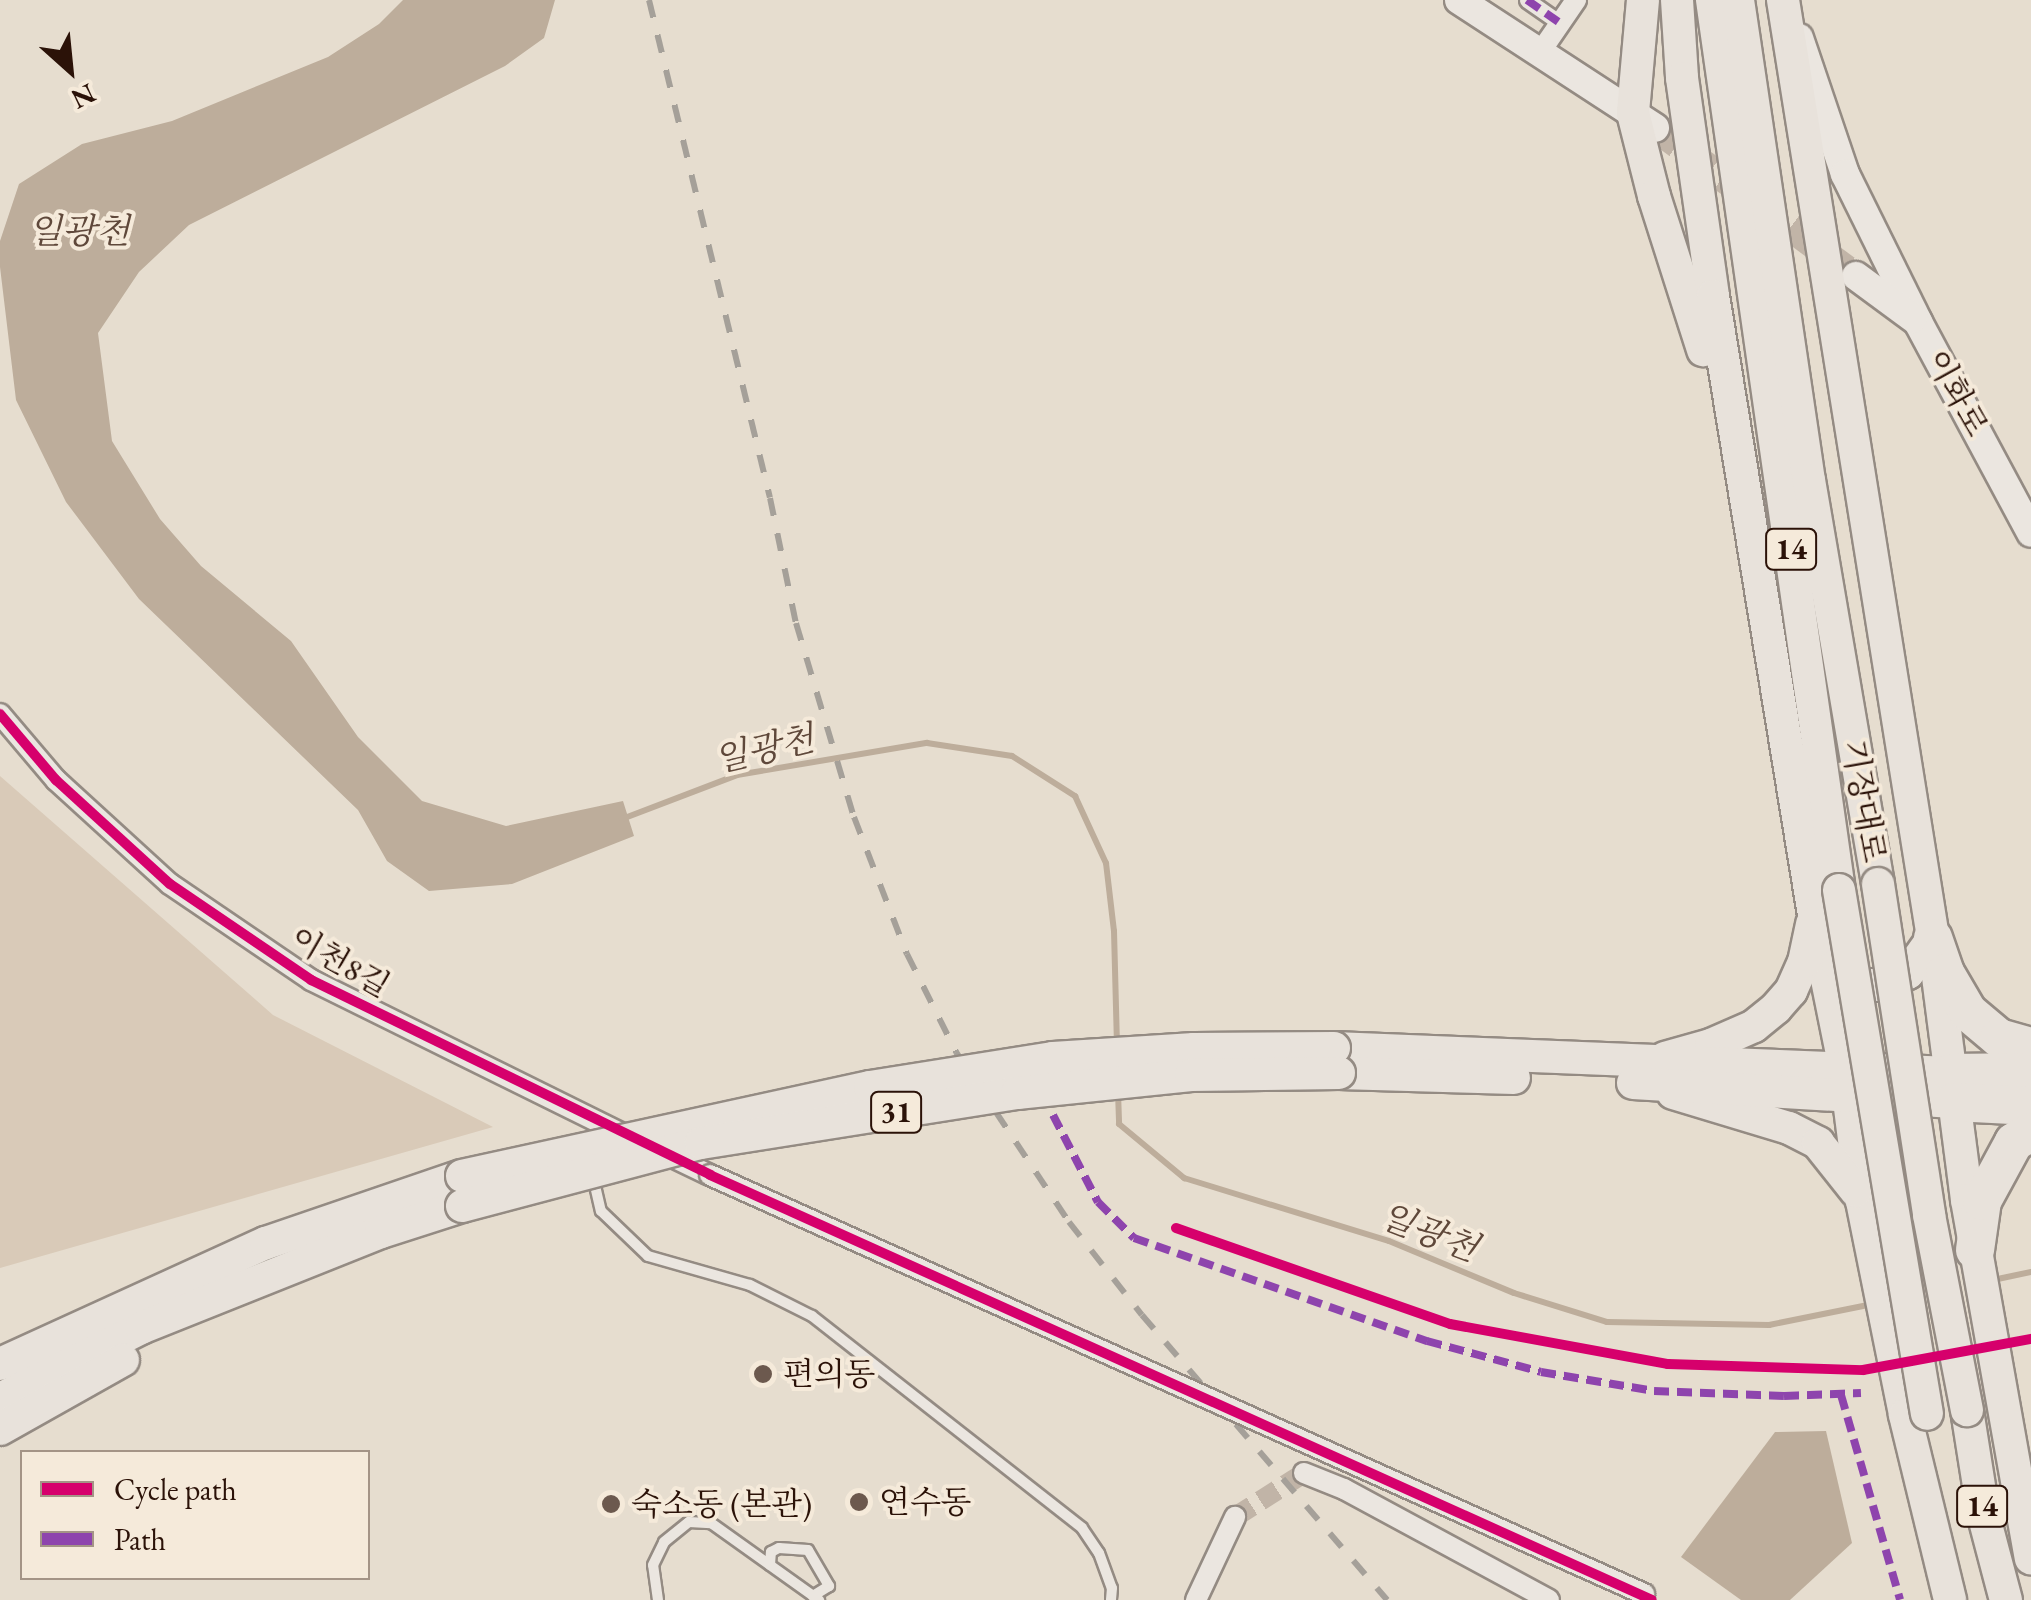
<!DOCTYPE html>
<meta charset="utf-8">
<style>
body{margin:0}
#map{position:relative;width:2031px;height:1600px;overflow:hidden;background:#e6ddcf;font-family:"EB Garamond","Noto Serif KR",serif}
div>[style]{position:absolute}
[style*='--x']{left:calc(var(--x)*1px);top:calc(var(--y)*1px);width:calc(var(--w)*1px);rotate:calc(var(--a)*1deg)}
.green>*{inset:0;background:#d9cab8}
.water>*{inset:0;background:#bdad9b}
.stream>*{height:6px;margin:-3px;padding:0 3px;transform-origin:3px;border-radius:3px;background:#bdad9b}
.minor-tunnel>*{height:20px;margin-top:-10px;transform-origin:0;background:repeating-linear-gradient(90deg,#c1b4a7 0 20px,transparent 0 30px)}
.secondary-tunnel>*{height:28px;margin-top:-14px;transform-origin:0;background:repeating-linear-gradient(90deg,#c1b4a7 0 28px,transparent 0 42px)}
.roads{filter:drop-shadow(2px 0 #948b83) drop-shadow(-2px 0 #948b83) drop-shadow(0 2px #948b83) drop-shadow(0 -2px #948b83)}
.service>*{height:10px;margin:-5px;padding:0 5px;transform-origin:5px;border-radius:5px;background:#ebe6e0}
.pedestrian>*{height:15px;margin:-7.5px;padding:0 7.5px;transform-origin:7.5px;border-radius:7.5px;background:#ebe6e0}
.minor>*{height:20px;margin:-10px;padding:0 10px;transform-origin:10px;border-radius:10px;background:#ebe6e0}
.secondary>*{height:28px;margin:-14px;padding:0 14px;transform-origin:14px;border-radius:14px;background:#ebe6e0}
.primary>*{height:32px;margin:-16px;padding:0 16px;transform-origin:16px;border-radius:16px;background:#e8e2db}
.trunk>*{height:32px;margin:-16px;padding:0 16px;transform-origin:16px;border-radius:16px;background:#e8e2db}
.motorway>*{height:38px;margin:-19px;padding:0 19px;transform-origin:19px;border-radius:19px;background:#e8e2db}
.rail>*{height:6px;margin-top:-3px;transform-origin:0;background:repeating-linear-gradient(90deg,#a5a099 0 18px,transparent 0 36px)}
.bridges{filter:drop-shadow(2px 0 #948b83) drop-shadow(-2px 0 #948b83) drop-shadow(0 2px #948b83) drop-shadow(0 -2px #948b83)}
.minor-bridge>*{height:20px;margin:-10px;padding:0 10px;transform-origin:10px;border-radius:10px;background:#ebe6e0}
.primary-bridge>*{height:32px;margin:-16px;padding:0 16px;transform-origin:16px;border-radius:16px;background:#e8e2db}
.trunk-bridge>*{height:32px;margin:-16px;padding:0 16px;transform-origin:16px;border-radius:16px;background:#e8e2db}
.quiet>*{height:8px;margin-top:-4px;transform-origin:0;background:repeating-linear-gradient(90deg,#8e44ad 0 15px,transparent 0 23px)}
.cycleway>*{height:10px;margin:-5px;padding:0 5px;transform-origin:5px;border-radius:5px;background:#d6006c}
.dots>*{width:28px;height:28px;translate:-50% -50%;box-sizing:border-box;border:5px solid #f5eada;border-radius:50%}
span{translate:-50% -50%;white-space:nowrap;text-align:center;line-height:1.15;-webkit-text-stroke:8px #f5eada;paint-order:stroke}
.shield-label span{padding:2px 8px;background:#f5eada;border:2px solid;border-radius:8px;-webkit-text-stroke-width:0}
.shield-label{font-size:30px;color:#2b1208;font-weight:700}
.street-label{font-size:32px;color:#2b1208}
.poi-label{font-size:32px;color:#2b1208}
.left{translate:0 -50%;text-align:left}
.water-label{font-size:35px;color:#5f483a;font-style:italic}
.legend{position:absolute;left:20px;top:1450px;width:350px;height:130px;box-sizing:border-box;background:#f5eada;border:2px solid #a49486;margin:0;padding:12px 18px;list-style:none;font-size:30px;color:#2b1208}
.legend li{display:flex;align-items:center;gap:20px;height:50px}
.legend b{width:50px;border:2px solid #a49486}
.north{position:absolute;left:20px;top:20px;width:100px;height:100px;-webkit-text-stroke:8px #f5eada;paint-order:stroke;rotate:153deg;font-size:28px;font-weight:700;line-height:40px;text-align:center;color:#2b1208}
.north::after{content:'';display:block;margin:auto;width:35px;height:45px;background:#2b1208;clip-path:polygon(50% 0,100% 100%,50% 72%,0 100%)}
</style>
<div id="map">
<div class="green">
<i style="clip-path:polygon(0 776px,273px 1015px,493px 1127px,0 1268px)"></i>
</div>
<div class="water">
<i style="clip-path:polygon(403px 0,555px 0,544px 38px,505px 66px,189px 225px,139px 272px,98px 333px,112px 441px,160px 519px,201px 566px,291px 641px,358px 737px,422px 801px,506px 826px,623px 801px,634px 836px,512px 884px,429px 891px,387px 861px,358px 810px,139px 599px,66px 502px,16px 400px,0 267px,0 241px,19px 184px,82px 144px,172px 121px,328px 57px,379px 24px)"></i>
<i style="clip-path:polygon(1826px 1431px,1852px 1543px,1790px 1600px,1741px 1600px,1681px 1557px,1775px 1432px)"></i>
</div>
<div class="stream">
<i style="--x:622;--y:819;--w:123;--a:-20.9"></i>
<i style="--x:737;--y:775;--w:193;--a:-9.6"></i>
<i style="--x:927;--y:743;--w:86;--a:8.7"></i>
<i style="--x:1012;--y:756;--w:75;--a:32.4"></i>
<i style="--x:1075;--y:796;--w:74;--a:65.2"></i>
<i style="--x:1106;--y:863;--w:68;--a:83.3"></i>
<i style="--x:1114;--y:931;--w:113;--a:88.5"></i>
<i style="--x:1118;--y:1092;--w:32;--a:88"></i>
<i style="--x:1119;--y:1124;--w:85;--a:39.7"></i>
<i style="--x:1184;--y:1178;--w:214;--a:17.1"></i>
<i style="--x:1389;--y:1241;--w:135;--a:22.6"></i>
<i style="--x:1514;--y:1293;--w:97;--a:17.3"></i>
<i style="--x:1607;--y:1322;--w:162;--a:1.1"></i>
<i style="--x:1769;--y:1325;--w:106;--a:-11.4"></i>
<i style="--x:1993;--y:1280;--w:39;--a:-12"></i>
</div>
<div class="minor-tunnel">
<i style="--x:1235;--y:1517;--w:82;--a:-32.5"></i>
</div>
<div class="secondary-tunnel">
<i style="--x:1655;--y:128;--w:250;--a:36.4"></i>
</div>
<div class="roads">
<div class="service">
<i style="--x:593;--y:1177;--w:35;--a:77"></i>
<i style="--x:601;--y:1211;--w:65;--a:43.8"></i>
<i style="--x:648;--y:1256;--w:106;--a:15.9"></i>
<i style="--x:750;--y:1285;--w:69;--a:26.6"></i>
<i style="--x:812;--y:1316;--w:343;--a:38.1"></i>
<i style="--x:1082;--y:1528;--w:30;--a:56"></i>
<i style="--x:1099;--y:1553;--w:37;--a:70"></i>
<i style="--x:1112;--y:1588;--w:12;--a:95"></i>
<i style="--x:770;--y:1565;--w:13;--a:-86"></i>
<i style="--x:771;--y:1552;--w:9;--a:-27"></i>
<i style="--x:779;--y:1548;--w:29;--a:4"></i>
<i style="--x:808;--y:1550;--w:42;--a:59.7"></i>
<i style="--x:829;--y:1586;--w:19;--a:148"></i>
<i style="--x:658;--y:1600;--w:35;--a:-98"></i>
<i style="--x:653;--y:1565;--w:25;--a:-64"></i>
<i style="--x:664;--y:1542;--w:32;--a:-39"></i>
<i style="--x:689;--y:1522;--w:22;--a:3"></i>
<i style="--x:711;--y:1523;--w:133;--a:35.5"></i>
</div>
<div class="pedestrian">
<i style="--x:1527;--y:0;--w:40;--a:34.9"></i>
</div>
<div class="minor">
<i style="--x:1541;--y:51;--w:62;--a:-55.5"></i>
<i style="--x:0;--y:714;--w:87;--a:49.7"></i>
<i style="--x:56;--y:780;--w:154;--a:42.4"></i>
<i style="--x:170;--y:884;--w:171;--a:34.2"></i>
<i style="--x:311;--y:980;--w:357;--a:26.3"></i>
<i style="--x:662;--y:1152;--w:53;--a:25.6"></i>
<i style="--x:1304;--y:1473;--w:43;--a:21.8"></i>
<i style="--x:1344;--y:1489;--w:233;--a:28.4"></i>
<i style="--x:1196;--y:1600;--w:92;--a:-64.8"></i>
</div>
<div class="secondary">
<i style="--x:1459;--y:0;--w:234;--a:33.1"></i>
<i style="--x:1799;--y:38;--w:144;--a:71.3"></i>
<i style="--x:1845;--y:174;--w:165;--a:63.7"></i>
<i style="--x:1918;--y:322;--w:239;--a:61.8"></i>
<i style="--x:1856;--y:276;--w:71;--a:36.4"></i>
</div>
<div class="primary">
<i style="--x:1643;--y:0;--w:113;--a:95.1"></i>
<i style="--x:1633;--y:113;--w:86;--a:75.8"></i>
<i style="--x:1654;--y:196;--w:162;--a:72.3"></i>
<i style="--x:1677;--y:0;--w:78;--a:86.3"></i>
<i style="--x:1682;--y:78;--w:220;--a:81.9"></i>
<i style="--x:1713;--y:296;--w:627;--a:80.73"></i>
<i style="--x:1814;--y:915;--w:157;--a:78.6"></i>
<i style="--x:1845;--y:1069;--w:133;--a:82.7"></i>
<i style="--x:1862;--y:1201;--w:218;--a:78.6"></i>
<i style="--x:1905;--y:1415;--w:190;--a:76.3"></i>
<i style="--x:1712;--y:0;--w:899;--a:81.88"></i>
<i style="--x:1738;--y:0;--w:485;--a:81.6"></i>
<i style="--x:1809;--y:480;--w:410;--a:80.3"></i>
<i style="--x:1783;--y:0;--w:950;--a:80.91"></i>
<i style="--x:1933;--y:938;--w:264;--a:82.6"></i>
<i style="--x:1967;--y:1200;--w:364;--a:79.9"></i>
<i style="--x:1838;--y:964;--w:29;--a:46"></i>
<i style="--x:1858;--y:985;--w:28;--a:0"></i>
<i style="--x:1886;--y:985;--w:25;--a:-29"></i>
<i style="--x:1908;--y:973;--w:43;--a:-54.5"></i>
<i style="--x:1665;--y:1058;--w:48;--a:-15.8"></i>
<i style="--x:1711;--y:1045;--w:47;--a:-23.8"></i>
<i style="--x:1754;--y:1026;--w:28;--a:-39"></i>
<i style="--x:1776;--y:1008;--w:23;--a:-49"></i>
<i style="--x:1791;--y:991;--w:32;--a:-66"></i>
<i style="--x:1804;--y:962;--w:39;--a:-78"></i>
<i style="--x:1673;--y:1093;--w:121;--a:16.8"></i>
<i style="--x:1789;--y:1128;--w:33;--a:27"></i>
<i style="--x:1818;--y:1143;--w:61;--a:51.6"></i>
<i style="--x:1967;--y:1410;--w:108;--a:81"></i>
<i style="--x:1984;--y:1517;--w:86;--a:75.2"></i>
</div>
<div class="trunk">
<i style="--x:1334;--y:1048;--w:618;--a:2.32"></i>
<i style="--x:1339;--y:1073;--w:175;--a:1.6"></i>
<i style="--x:1633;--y:1083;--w:322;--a:3.4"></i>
<i style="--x:0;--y:1364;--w:292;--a:-24.5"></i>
<i style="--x:266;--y:1243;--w:207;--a:-18.9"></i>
<i style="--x:0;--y:1399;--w:158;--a:-26.7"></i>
<i style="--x:141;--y:1328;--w:258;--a:-21.8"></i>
<i style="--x:381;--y:1232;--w:85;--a:-17.8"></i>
<i style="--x:0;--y:1429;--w:141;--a:-29.3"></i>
</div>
<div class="motorway">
<i style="--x:1933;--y:938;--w:37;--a:71"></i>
<i style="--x:1945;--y:973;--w:45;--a:59.5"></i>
<i style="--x:1968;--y:1012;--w:40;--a:40"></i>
<i style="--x:1999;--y:1038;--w:33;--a:16"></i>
<i style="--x:1951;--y:1073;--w:80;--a:-0.7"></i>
<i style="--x:1954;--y:1102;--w:77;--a:3"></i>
<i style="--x:1975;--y:1250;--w:49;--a:-81.9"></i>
<i style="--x:1982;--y:1201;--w:67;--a:-61.5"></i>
<i style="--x:2014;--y:1142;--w:20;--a:-30"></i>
</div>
</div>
<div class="rail">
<i style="--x:649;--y:0;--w:512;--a:76.34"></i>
<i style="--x:770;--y:498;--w:128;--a:78.3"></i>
<i style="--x:796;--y:623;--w:202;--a:73.4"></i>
<i style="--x:854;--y:817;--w:147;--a:68.9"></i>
<i style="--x:907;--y:954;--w:110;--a:63.4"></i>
<i style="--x:956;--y:1052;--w:204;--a:56.4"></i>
<i style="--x:1069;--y:1222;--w:118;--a:51.9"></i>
<i style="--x:1142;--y:1315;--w:376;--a:49.3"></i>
</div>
<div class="bridges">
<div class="minor-bridge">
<i style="--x:710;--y:1175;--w:1024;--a:24.16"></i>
</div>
<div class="primary-bridge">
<i style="--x:1878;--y:884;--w:335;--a:81.2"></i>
<i style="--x:1929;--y:1215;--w:199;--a:79"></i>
<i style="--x:1839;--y:890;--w:531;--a:80.47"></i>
</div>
<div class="trunk-bridge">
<i style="--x:462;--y:1176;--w:418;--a:-12.3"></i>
<i style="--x:870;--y:1087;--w:185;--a:-9"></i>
<i style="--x:1053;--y:1058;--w:141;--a:-3.7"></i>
<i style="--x:1194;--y:1049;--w:140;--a:-0.4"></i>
<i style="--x:462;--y:1206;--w:247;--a:-14.8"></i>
<i style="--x:701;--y:1143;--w:320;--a:-9"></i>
<i style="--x:1017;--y:1093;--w:175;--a:-5.9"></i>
<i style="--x:1191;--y:1075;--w:148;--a:-0.8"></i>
</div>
</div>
<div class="quiet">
<i style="--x:1527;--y:0;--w:40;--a:34.9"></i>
<i style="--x:1053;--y:1115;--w:98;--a:62.7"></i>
<i style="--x:1098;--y:1202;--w:51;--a:45"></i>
<i style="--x:1134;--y:1238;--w:311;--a:19.4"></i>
<i style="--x:1427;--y:1341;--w:118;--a:15.2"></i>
<i style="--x:1541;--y:1372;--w:115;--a:9.5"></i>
<i style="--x:1654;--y:1391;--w:130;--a:2.2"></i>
<i style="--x:1784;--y:1396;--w:77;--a:-2.2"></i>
<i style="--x:1841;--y:1395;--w:213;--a:73.9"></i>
</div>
<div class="cycleway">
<i style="--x:0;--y:714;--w:87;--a:49.7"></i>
<i style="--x:56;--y:780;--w:154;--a:42.4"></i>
<i style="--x:170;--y:884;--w:171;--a:34.2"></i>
<i style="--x:311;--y:980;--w:444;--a:26"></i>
<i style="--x:710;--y:1175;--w:1033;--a:24.28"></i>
<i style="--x:1176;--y:1228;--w:290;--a:19.3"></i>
<i style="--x:1450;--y:1324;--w:222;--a:10.4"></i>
<i style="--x:1668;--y:1364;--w:195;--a:1.8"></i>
<i style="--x:1863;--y:1370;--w:171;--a:-10.5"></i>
</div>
<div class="dots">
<i style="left:763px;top:1374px;background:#6c594e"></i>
<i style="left:859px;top:1502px;background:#6c594e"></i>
<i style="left:611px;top:1504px;background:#6c594e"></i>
</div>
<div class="shield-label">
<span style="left:1791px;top:549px">14</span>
<span style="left:896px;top:1112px">31</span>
<span style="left:1982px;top:1506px">14</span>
</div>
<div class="street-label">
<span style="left:1957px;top:393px;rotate:61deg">이화로</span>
<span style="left:1864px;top:801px;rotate:80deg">기장대로</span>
<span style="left:340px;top:962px;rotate:30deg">이천8길</span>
</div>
<div class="poi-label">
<span class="left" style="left:783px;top:1374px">편의동</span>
<span class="left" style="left:879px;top:1502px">연수동</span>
<span class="left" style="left:631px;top:1504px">숙소동 (본관)</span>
</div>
<div class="water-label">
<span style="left:79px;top:231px">일광천</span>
<span style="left:764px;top:749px;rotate:-13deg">일광천</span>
<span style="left:1429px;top:1232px;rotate:21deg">일광천</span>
</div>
<ul class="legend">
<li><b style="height:12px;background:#d6006c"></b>Cycle path</li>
<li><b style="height:12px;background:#8e44ad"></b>Path</li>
</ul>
<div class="north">N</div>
</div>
